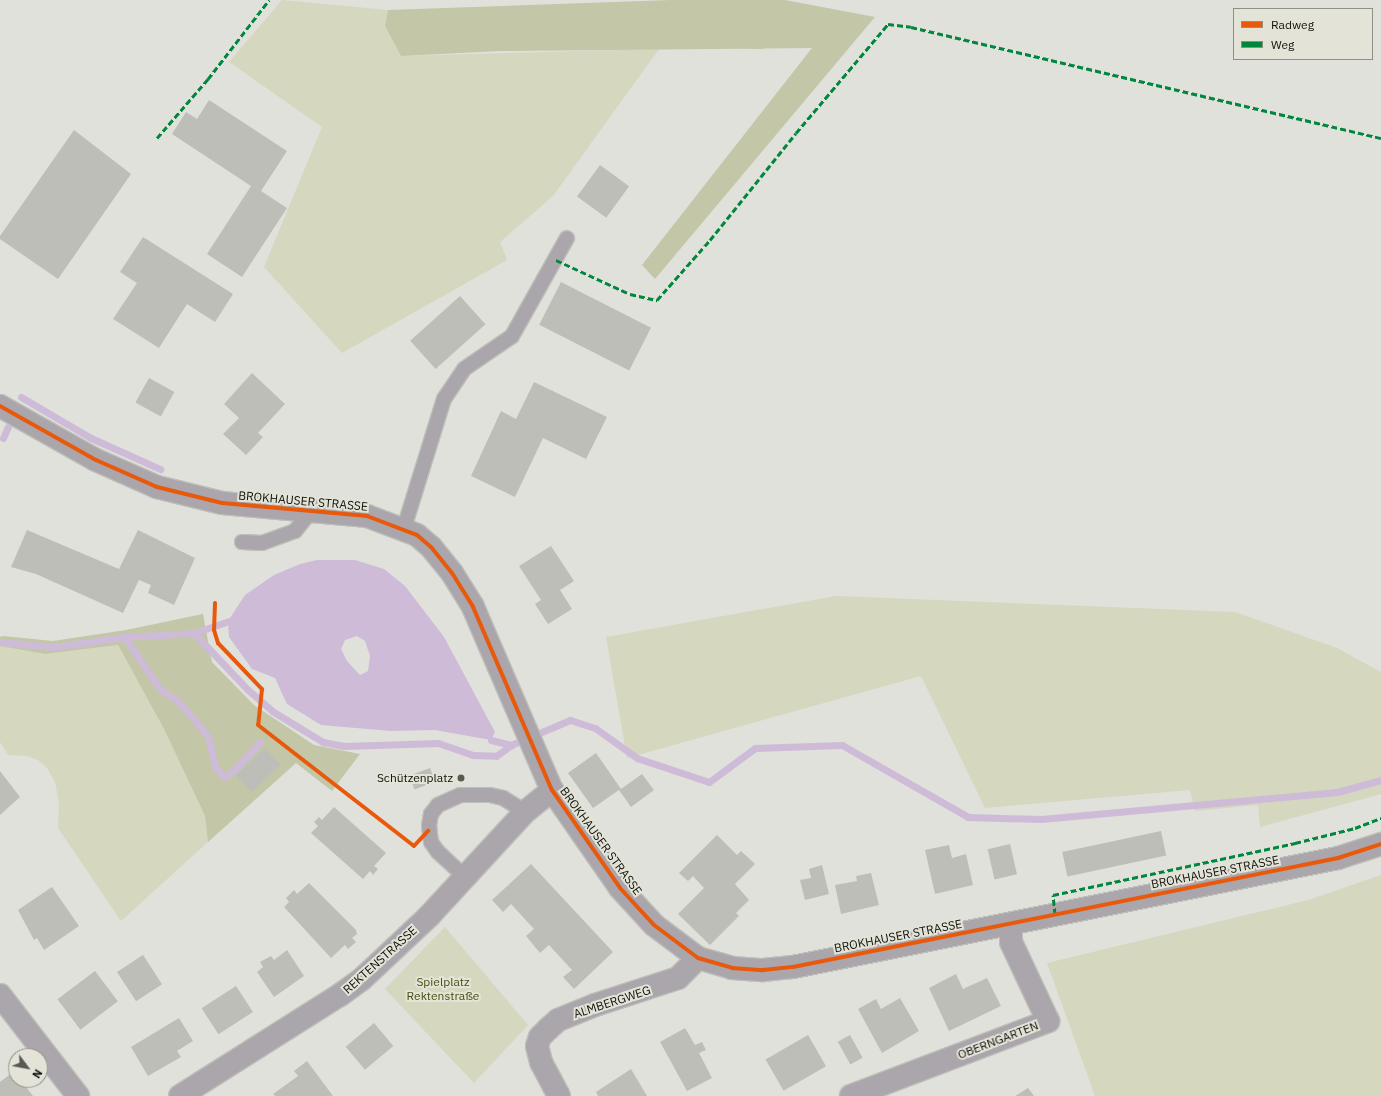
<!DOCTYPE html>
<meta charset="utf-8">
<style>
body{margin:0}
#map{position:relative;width:1381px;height:1096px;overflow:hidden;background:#e0e1da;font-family:"IBM Plex Sans",sans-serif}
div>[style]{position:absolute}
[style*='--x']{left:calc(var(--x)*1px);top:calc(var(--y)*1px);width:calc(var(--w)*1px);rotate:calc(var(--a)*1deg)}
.green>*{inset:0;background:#d5d7be}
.forest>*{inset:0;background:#c3c6a7}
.water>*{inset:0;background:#cebbd8}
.stream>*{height:7px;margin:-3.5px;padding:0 3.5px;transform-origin:3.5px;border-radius:3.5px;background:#cebbd8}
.building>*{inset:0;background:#bdbeb8;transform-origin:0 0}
.roads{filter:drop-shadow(1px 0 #bebfba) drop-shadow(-1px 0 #bebfba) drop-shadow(0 1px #bebfba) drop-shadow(0 -1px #bebfba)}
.service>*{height:14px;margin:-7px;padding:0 7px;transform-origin:7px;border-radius:7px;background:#aaa6ab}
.minor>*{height:22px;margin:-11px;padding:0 11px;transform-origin:11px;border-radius:11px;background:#aaa6ab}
.tertiary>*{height:22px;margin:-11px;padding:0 11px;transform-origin:11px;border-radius:11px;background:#aaa6ab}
.quiet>*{height:3px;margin-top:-1.5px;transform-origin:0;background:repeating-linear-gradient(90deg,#00873e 0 6px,transparent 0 9px)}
.cycleway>*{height:4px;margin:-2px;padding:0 2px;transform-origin:2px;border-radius:2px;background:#e8590c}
.dots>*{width:11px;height:11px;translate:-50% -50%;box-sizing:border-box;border:2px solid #e3e4d7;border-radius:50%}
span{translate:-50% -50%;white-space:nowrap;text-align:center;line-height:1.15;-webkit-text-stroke:4px #e3e4d7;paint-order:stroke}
.street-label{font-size:12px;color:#10100c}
.poi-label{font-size:12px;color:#10100c}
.right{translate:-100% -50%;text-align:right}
.park-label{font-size:12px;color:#4a4c10}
.legend{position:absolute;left:1233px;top:8px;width:140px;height:52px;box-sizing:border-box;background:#e3e4d7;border:1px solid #8f8f86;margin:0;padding:5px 7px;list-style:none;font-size:12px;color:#10100c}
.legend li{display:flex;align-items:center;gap:8px;height:20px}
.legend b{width:20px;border:1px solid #8f8f86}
.north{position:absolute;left:8px;top:1048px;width:40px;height:40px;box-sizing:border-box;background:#e3e4d7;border:1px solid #8f8f86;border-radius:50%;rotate:122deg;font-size:11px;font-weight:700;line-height:16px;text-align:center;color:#10100c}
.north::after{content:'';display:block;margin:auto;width:14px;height:18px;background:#595954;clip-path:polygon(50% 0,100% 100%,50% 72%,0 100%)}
</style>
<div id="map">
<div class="green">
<i style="clip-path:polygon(282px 0,388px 10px,385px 26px,401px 56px,659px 49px,553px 196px,500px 242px,507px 260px,342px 353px,264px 267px,322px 127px,229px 62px)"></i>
<i style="clip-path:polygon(836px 596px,1235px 612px,1337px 648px,1381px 672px,1381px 794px,1260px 827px,1258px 805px,1195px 811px,1190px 790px,985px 808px,921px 676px,627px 758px,606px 637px)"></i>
<i style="clip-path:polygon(118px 645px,164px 729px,205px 816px,208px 842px,121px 921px,58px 828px,59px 803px,55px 782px,47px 768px,38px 760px,27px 756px,8px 755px,0 742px,0 646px,45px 654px)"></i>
<i style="clip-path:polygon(1381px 875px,1381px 1096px,1095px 1096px,1047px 963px,1308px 900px)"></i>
<i style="clip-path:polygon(445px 927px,528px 1025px,474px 1083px,385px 989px)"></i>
</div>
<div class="forest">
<i style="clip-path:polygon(671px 0,785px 0,875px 17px,655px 279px,642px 265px,812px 48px,500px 51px,401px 56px,385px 26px,388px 10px)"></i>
<i style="clip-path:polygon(203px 614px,212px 662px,254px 705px,314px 745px,360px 754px,332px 791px,296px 763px,208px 842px,205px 816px,164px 729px,118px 645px,45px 654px,0 646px,0 637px,3px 636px,53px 641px,126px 630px)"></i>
</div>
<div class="water">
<i style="clip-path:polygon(evenodd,317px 560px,355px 560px,384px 569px,405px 586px,444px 637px,495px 732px,491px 740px,435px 730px,391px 731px,321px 725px,287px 704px,275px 678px,252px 669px,229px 637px,228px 621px,245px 595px,274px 575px,300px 564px,317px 560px,357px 636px,365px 641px,370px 656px,368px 671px,360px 675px,347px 661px,341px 649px,345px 640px,357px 636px)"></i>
</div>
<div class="stream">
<i style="--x:21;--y:397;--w:81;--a:30.4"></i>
<i style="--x:91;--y:438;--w:76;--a:24.2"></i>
<i style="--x:3;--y:438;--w:12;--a:-66"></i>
<i style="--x:194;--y:633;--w:77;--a:46.6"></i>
<i style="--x:247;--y:689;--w:33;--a:41"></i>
<i style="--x:272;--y:711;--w:60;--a:31.3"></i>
<i style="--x:323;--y:742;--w:21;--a:11"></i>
<i style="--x:344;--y:746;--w:94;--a:-1.8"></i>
<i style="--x:438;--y:743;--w:37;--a:19"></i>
<i style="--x:473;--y:755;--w:23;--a:2"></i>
<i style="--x:496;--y:756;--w:19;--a:-36"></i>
<i style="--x:124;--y:637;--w:65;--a:55.1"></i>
<i style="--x:161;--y:690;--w:20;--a:33"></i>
<i style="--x:178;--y:701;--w:46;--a:49.4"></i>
<i style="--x:208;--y:736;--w:32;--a:77"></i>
<i style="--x:215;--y:767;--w:13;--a:48"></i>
<i style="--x:224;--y:777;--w:14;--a:-36"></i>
<i style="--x:235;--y:769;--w:37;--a:-47"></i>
<i style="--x:0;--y:642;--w:54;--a:5.3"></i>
<i style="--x:54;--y:647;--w:71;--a:-8.1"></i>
<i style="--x:124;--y:637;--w:70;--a:-3.3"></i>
<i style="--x:194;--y:633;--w:36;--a:-19"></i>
<i style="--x:491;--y:740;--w:21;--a:14"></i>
<i style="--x:511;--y:745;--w:64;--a:-23"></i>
<i style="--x:570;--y:720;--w:26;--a:18"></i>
<i style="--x:595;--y:728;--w:52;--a:35.5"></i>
<i style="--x:637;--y:758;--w:76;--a:18.4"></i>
<i style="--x:709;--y:782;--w:57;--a:-36.5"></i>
<i style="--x:755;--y:748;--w:87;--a:-2"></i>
<i style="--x:842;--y:745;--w:145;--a:29.7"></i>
<i style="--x:968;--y:817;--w:73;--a:1.6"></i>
<i style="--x:1041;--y:819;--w:297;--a:-5.2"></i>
<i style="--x:1337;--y:792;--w:46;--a:-15.3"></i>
</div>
<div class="building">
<i style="clip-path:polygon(209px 100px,287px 151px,261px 191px,287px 208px,242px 277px,207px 254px,251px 186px,172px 134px,186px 112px,197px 119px)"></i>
<i style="clip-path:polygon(74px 130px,131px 174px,58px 279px,0 239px,0 236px)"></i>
<i style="left:600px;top:165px;width:36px;height:39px;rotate:36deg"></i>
<i style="clip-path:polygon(143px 237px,233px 294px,215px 322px,187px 304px,159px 348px,113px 319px,137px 283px,120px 272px)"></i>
<i style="left:561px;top:282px;width:101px;height:48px;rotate:27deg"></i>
<i style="left:460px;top:296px;width:38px;height:67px;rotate:48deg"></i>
<i style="clip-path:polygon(252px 373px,285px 404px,258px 433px,263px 437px,246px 455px,223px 434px,239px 418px,224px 404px)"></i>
<i style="left:149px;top:378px;width:29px;height:28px;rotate:29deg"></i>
<i style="clip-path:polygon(534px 382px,607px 417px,586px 459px,543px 438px,515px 497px,471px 476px,501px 411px,516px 419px)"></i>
<i style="clip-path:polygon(27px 530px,119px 569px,138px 530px,195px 558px,174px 605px,148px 593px,151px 585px,139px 580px,123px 613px,36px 574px,11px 567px)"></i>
<i style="clip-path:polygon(551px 546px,574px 581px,560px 590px,572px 609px,548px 624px,535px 604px,541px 600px,519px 566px)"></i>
<i style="left:265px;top:748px;width:23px;height:40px;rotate:47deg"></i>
<i style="clip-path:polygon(596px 753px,621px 789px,642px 774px,654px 790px,631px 807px,619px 790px,593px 808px,568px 773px)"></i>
<i style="left:430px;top:768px;width:15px;height:22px;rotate:70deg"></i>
<i style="clip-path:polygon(0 771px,20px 797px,0 815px)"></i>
<i style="clip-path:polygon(334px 807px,386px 853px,374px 866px,378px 869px,373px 875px,370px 871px,363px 879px,311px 833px,318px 826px,314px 822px,319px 817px,322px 820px)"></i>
<i style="left:1161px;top:831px;width:25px;height:101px;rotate:78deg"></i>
<i style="clip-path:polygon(717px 835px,737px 855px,741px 851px,755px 864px,735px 884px,749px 900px,736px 913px,739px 916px,710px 945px,678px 914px,704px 888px,693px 876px,688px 881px,679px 873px)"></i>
<i style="left:1010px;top:844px;width:31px;height:23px;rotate:77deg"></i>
<i style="clip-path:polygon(949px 845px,952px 858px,966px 854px,973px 885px,935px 894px,925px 850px)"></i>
<i style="clip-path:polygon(531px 864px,613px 952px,574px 989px,563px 977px,572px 970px,549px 945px,540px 953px,526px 936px,534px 929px,511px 904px,503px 912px,492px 900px)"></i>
<i style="clip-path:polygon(822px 865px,829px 894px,805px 900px,800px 880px,811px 878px,809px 869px)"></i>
<i style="clip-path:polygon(871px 873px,879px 905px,841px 914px,835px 885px,857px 881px,856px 876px)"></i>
<i style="clip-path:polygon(309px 883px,356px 930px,357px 934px,352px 938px,356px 942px,348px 949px,345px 945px,331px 958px,284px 907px,289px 902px,286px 898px,294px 890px,297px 894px)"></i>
<i style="clip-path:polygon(52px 887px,79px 926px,44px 950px,37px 938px,34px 940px,18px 910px)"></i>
<i style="clip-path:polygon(287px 950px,304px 976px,274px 997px,257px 972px,263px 967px,260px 962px,271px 956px,274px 960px)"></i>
<i style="left:143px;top:955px;width:35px;height:31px;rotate:57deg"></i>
<i style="left:95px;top:971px;width:38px;height:47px;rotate:53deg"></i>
<i style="clip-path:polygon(956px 974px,963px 989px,987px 978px,1001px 1006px,949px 1031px,929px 988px)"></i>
<i style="left:236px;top:986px;width:31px;height:41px;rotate:57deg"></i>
<i style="clip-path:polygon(900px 998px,919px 1031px,882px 1053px,858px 1009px,876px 999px,881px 1009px)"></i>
<i style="clip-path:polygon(179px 1018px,193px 1041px,177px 1051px,181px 1057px,148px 1076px,131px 1047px)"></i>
<i style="left:374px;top:1023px;width:30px;height:37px;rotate:50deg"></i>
<i style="clip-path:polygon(685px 1028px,695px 1045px,702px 1042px,706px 1050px,699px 1053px,712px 1078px,687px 1091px,660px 1042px)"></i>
<i style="left:808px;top:1035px;width:36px;height:49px;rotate:60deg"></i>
<i style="left:850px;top:1035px;width:26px;height:14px;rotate:61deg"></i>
<i style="clip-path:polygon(307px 1061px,333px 1096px,275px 1096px,273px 1094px,298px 1076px,294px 1071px)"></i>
<i style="clip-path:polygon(631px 1069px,647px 1096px,598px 1096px,596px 1092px)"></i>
<i style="clip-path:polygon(13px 1072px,16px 1080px,23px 1083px,33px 1096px,0 1096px,0 1082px)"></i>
<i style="clip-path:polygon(1028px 1088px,1034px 1096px,1015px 1096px)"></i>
</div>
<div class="roads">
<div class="service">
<i style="--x:404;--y:528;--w:135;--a:-72.8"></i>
<i style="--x:444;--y:399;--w:36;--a:-56"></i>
<i style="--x:464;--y:369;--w:58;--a:-34.5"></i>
<i style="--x:512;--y:336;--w:112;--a:-60.7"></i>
<i style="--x:242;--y:542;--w:20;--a:3"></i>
<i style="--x:262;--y:543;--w:35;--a:-20"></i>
<i style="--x:295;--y:531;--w:26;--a:-51"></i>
<i style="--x:465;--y:877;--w:37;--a:-137"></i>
<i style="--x:438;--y:852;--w:12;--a:-125"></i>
<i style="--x:431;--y:842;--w:16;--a:-97"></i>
<i style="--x:429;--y:826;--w:12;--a:-81"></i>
<i style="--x:431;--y:814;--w:11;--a:-52"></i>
<i style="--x:438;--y:805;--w:24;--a:-24"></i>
<i style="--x:460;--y:795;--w:30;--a:0"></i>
<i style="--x:490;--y:795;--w:13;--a:13"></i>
<i style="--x:503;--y:798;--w:26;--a:32"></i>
</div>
<div class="minor">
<i style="--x:0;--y:995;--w:128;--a:52.3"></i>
<i style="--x:180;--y:1096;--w:189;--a:-32.3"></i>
<i style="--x:340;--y:995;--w:27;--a:-36"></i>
<i style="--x:362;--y:979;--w:92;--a:-43.2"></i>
<i style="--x:429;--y:916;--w:142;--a:-47.3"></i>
<i style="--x:525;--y:812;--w:35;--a:-39"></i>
<i style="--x:559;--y:1096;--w:38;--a:-118"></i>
<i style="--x:541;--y:1062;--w:16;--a:-104"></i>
<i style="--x:537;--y:1046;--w:9;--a:-72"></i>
<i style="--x:540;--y:1037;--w:11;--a:-45"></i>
<i style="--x:548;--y:1029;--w:13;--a:-42"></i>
<i style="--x:558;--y:1020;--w:40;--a:-22"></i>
<i style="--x:595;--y:1005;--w:87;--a:-18"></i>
<i style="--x:678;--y:978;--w:28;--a:-45"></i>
<i style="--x:851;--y:1096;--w:211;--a:-20.8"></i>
<i style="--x:1048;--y:1021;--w:87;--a:-115.1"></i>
<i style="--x:1011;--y:942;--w:17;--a:-90"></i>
</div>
<div class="tertiary">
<i style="--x:0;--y:406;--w:110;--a:29.4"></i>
<i style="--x:96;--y:460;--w:67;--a:23.9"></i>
<i style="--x:157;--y:487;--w:67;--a:13.8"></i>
<i style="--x:222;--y:503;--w:146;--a:5.1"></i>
<i style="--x:367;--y:516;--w:53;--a:20.8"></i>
<i style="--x:417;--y:535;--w:18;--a:41"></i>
<i style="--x:431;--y:547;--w:33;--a:51"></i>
<i style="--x:452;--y:573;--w:40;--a:58"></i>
<i style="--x:473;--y:607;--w:199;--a:66.7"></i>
<i style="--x:552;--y:790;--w:119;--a:55.2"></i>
<i style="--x:620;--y:888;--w:50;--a:47.4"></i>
<i style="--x:654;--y:925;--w:55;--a:36.9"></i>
<i style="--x:698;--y:958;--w:35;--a:16"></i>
<i style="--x:732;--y:968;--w:31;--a:4"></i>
<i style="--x:763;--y:970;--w:30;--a:-6"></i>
<i style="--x:793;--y:967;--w:556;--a:-11.31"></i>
<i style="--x:1338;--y:858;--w:45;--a:-18"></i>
</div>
</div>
<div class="quiet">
<i style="--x:157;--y:138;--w:78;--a:-49.2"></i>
<i style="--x:208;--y:79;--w:100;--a:-52.3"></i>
<i style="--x:556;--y:260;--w:81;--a:24.7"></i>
<i style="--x:630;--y:294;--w:28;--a:13"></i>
<i style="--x:657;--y:300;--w:80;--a:-48.5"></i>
<i style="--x:710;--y:240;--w:137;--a:-51.2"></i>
<i style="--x:796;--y:133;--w:143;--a:-49.8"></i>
<i style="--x:888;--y:24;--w:23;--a:7"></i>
<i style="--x:911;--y:27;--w:483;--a:13.3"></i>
<i style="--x:1055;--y:914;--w:19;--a:-96"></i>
<i style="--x:1053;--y:895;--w:248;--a:-12.1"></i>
<i style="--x:1295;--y:843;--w:62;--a:-14"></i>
<i style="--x:1355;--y:828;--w:28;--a:-21"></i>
</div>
<div class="cycleway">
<i style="--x:0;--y:406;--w:110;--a:29.4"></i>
<i style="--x:96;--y:460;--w:67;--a:23.9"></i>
<i style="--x:157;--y:487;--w:67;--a:13.8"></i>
<i style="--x:222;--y:503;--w:146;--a:5.1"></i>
<i style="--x:367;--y:516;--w:53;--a:20.8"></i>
<i style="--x:417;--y:535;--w:18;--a:41"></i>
<i style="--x:431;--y:547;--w:33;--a:51"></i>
<i style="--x:452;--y:573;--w:40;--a:58"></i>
<i style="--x:473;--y:607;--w:199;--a:66.7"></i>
<i style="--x:552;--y:790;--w:119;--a:55.2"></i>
<i style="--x:620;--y:888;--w:50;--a:47.4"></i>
<i style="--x:654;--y:925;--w:55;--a:36.9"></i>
<i style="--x:698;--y:958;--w:35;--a:16"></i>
<i style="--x:732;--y:968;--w:31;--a:4"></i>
<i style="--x:763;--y:970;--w:30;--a:-6"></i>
<i style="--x:793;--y:967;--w:556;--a:-11.31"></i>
<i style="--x:1338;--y:858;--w:45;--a:-18"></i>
<i style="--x:215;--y:603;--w:27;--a:92"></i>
<i style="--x:214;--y:630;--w:14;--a:73"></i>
<i style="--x:218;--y:643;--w:64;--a:46.3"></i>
<i style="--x:262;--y:689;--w:36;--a:96"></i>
<i style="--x:258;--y:725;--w:197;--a:37.8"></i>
<i style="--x:414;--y:846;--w:21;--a:-47"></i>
</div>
<div class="dots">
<i style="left:461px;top:778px;background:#595954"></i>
</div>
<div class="street-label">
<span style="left:303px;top:501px;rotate:5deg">BROKHAUSER STRASSE</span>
<span style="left:601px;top:841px;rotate:54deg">BROKHAUSER STRASSE</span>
<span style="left:1215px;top:872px;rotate:-11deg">BROKHAUSER STRASSE</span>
<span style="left:898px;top:936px;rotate:-11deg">BROKHAUSER STRASSE</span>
<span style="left:380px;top:960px;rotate:-42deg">REKTENSTRASSE</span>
<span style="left:612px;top:1002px;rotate:-18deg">ALMBERGWEG</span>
<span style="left:998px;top:1040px;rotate:-21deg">OBERNGARTEN</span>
</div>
<div class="poi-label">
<span class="right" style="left:453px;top:778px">Schützenplatz</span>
</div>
<div class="park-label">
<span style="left:443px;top:989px">Spielplatz<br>Rektenstraße</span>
</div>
<ul class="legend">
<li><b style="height:5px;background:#e8590c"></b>Radweg</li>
<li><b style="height:5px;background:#00873e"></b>Weg</li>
</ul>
<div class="north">N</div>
</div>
